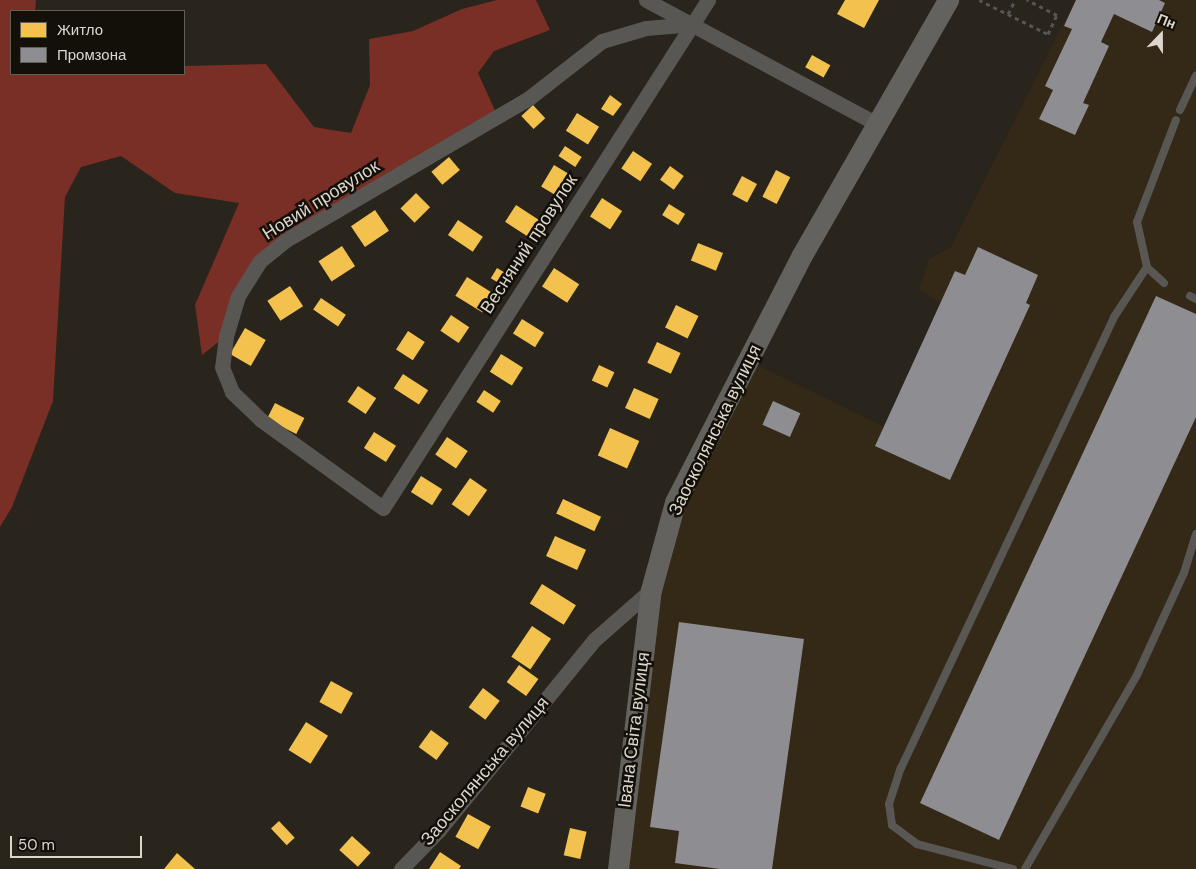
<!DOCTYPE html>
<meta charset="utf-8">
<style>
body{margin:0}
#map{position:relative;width:1196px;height:869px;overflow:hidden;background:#29241c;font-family:"DM Sans",sans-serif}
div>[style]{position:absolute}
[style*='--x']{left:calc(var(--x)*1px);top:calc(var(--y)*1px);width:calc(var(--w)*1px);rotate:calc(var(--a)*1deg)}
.built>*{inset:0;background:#342817}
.forest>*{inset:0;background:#792e26}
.homes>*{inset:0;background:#f2c14e;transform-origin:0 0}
.industry>*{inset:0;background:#8d8d92;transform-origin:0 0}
.path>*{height:3px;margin-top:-1.5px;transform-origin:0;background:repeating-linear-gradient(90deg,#575551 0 4px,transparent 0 8px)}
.lane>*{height:8px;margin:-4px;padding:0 4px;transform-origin:4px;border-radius:4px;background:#585753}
.street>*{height:15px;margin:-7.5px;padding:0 7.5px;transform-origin:7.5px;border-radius:7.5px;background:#585753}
.secondary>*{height:21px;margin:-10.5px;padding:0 10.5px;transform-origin:10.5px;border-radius:10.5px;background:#63625e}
span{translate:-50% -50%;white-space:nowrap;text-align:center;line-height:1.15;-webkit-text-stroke:5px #130f09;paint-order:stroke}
.street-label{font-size:18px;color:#dcd6cd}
.legend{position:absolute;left:10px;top:10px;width:175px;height:65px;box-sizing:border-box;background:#130f09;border:1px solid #635f57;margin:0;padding:6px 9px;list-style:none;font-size:15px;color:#dcd6cd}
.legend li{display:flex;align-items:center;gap:10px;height:25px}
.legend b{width:25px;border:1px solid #635f57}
.north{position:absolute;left:1136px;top:10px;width:50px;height:50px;-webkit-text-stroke:4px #130f09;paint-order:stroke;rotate:22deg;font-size:14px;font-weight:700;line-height:20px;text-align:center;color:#dcd6cd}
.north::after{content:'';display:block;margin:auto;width:18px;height:22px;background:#dcd6cd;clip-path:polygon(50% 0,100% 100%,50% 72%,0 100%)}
.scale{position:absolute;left:10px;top:836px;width:132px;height:22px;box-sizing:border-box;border:2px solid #dcd6cd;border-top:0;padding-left:6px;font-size:15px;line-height:18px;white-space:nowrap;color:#dcd6cd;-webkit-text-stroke:4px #130f09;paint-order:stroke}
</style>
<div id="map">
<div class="built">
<i style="clip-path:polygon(1075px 0,1196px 0,1196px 869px,622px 869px,651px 590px,674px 528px,751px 362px,891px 430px,947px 307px,919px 290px,929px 259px,951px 247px)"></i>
</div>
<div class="forest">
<i style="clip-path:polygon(0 0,36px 0,35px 11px,11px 11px,11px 74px,184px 74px,184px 66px,266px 64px,314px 127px,351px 133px,370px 85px,369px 39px,413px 31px,462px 9px,497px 0,536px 0,550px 30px,494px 51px,478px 73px,498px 117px,286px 240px,246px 283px,226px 336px,202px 355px,195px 305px,239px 203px,175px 193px,121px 156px,81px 167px,65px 197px,53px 401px,12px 507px,0 527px)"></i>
</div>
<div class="homes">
<i style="clip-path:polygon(845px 0,879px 0,864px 28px,837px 14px)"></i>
<i style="left:812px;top:55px;width:21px;height:14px;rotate:29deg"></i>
<i style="clip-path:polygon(610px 95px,622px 104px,613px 116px,601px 109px)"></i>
<i style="left:533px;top:105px;width:18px;height:16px;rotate:47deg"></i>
<i style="left:577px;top:113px;width:26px;height:21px;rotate:32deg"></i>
<i style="left:565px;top:146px;width:20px;height:12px;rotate:33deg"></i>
<i style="left:633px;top:151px;width:23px;height:21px;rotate:34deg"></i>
<i style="left:449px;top:157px;width:17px;height:23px;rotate:50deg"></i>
<i style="left:554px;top:165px;width:17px;height:25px;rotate:31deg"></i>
<i style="left:670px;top:166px;width:17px;height:17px;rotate:36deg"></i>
<i style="left:776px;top:170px;width:16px;height:30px;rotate:27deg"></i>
<i style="left:742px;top:176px;width:17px;height:21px;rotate:28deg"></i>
<i style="left:416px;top:193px;width:20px;height:22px;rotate:45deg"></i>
<i style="left:602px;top:198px;width:24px;height:22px;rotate:33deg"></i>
<i style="left:669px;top:204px;width:19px;height:13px;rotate:32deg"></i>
<i style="left:516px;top:205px;width:27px;height:20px;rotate:33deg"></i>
<i style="left:375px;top:210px;width:25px;height:29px;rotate:56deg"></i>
<i style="left:458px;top:220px;width:30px;height:18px;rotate:34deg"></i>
<i style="left:698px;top:243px;width:27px;height:19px;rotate:22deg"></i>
<i style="left:342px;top:246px;width:24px;height:28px;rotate:57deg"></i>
<i style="left:497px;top:268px;width:17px;height:12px;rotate:31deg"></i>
<i style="left:554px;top:268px;width:30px;height:22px;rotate:33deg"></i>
<i style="left:467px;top:277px;width:32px;height:22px;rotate:32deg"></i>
<i style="left:290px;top:286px;width:24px;height:27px;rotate:57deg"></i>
<i style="left:321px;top:298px;width:30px;height:14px;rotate:34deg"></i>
<i style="left:676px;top:305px;width:25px;height:25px;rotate:26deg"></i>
<i style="left:451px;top:315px;width:22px;height:19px;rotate:34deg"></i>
<i style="left:522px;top:319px;width:26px;height:17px;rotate:32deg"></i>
<i style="left:245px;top:328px;width:24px;height:30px;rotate:30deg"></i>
<i style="left:408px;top:331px;width:20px;height:22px;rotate:33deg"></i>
<i style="left:657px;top:342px;width:26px;height:23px;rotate:25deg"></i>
<i style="left:501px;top:354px;width:26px;height:21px;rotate:32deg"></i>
<i style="left:599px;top:365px;width:17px;height:17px;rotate:25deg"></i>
<i style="left:403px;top:374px;width:30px;height:17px;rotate:33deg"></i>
<i style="left:358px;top:386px;width:22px;height:19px;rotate:34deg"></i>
<i style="left:634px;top:388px;width:27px;height:22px;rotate:24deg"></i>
<i style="left:484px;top:390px;width:20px;height:14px;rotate:33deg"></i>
<i style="left:275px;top:403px;width:33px;height:18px;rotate:27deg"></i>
<i style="left:610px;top:428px;width:32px;height:30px;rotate:24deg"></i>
<i style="left:374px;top:432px;width:26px;height:19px;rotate:32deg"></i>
<i style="left:447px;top:437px;width:25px;height:21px;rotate:34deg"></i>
<i style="left:421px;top:476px;width:25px;height:19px;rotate:32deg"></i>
<i style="left:470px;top:478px;width:21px;height:32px;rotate:35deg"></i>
<i style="left:563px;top:499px;width:42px;height:16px;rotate:25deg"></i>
<i style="left:555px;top:536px;width:34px;height:22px;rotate:24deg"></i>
<i style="left:542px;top:584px;width:40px;height:23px;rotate:32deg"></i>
<i style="left:532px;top:626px;width:23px;height:37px;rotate:34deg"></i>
<i style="left:519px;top:665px;width:24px;height:21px;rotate:36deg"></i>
<i style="left:331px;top:681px;width:25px;height:24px;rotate:29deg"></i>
<i style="left:483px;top:688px;width:21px;height:24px;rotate:37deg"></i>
<i style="left:306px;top:722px;width:26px;height:33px;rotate:32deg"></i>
<i style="left:431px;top:730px;width:22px;height:21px;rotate:36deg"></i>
<i style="left:528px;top:787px;width:19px;height:21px;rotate:21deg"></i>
<i style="left:468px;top:814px;width:26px;height:26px;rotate:29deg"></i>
<i style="left:279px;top:821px;width:23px;height:11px;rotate:47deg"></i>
<i style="left:570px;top:828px;width:17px;height:28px;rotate:13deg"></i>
<i style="left:352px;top:836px;width:25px;height:19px;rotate:42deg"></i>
<i style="clip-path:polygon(440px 852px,461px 866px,459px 869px,429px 869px)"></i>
<i style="clip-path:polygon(177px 853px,195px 869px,164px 869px)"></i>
</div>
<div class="industry">
<i style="clip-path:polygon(1076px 0,1159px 0,1165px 3px,1152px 32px,1114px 14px,1101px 42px,1109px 46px,1083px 103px,1089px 105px,1075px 135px,1039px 119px,1053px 90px,1045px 86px,1072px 29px,1064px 26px)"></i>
<i style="clip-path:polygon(978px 247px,1038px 275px,1026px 303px,1030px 305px,950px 480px,875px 446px,955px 271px,965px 275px)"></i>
<i style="clip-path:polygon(1156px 296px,1196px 314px,1196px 417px,999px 840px,920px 803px)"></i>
<i style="left:773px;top:401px;width:30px;height:26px;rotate:24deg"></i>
<i style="clip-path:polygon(679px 622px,804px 639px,772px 869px,720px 869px,675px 863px,679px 831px,650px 827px)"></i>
</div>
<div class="path">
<i style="--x:979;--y:0;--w:77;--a:26.2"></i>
<i style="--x:1048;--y:34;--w:21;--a:-65"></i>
<i style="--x:1057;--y:15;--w:34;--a:-153"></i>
<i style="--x:1008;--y:14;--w:16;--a:-63"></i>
</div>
<div class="lane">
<i style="--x:1180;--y:110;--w:38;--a:-65"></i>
<i style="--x:1164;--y:283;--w:23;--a:-137"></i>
<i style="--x:1147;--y:267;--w:46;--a:-102.5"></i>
<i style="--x:1137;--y:222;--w:109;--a:-69.1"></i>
<i style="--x:1190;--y:296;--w:7;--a:27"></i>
<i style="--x:1013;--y:869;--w:99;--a:-165.4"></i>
<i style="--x:917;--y:844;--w:31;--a:-143"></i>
<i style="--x:892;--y:825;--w:21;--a:-98"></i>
<i style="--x:889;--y:804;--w:38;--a:-72"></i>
<i style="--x:901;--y:768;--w:499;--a:-64.7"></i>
<i style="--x:1114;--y:317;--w:60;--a:-56.6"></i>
<i style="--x:1025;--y:869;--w:224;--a:-60"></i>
<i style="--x:1137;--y:675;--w:112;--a:-65.3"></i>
<i style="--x:1184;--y:573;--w:41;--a:-72.9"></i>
</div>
<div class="street">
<i style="--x:646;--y:0;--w:262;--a:28.2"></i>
<i style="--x:693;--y:24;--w:47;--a:175.1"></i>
<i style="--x:646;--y:28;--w:46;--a:163.5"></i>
<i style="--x:602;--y:41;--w:93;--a:142"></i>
<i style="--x:529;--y:98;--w:281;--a:149.7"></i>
<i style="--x:286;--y:240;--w:33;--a:141"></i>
<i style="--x:260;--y:261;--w:41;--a:122.2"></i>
<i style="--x:238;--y:296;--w:42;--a:106.7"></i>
<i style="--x:226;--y:336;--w:31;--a:97"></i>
<i style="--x:222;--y:367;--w:27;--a:68"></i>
<i style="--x:232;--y:392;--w:40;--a:44"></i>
<i style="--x:261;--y:420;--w:150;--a:35.8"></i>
<i style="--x:383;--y:508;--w:603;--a:-57.39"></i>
<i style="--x:401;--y:869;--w:54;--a:-45.7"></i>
<i style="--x:439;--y:830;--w:245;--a:-50.8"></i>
<i style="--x:594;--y:640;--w:76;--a:-41.3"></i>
</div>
<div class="secondary">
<i style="--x:618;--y:869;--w:281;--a:-83.3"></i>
<i style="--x:651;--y:590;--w:91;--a:-74.7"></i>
<i style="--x:675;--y:502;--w:278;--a:-62.8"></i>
<i style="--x:802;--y:255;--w:294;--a:-60.2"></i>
</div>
<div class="street-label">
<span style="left:321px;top:200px;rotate:-32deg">Новий провулок</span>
<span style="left:529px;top:244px;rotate:-57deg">Весняний провулок</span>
<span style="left:715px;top:430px;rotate:-64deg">Заосколянська вулиця</span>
<span style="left:634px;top:730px;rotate:-83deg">Івана Світа вулиця</span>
<span style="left:485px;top:771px;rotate:-50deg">Заосколянська вулиця</span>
</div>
<ul class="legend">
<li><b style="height:14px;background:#f2c14e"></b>Житло</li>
<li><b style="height:14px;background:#8d8d92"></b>Промзона</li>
</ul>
<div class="north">Пн</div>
<div class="scale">50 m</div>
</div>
